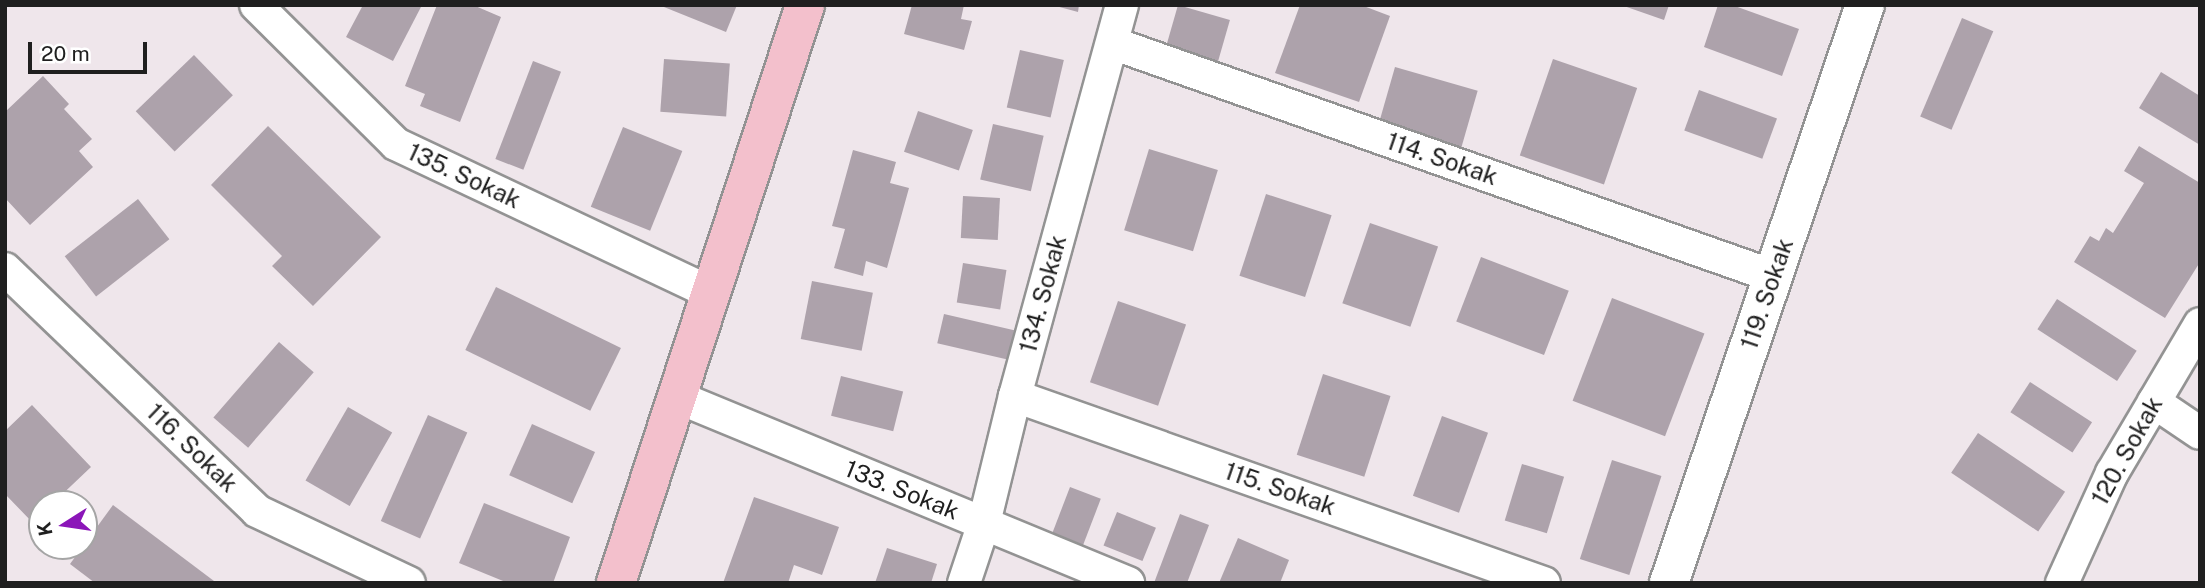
<!DOCTYPE html>
<style>
body{margin:0}
#map{position:relative;width:2205px;height:588px;overflow:hidden;background:#efe6eb;font-family:"Public Sans",sans-serif}
div>[style]{position:absolute}
[style*='--x']{left:calc(var(--x)*1px);top:calc(var(--y)*1px);width:calc(var(--w)*1px);rotate:calc(var(--a)*1deg)}
.building>*{inset:0;background:#ada2ab;transform-origin:0 0}
.roads{filter:drop-shadow(2px 0 #939393) drop-shadow(-2px 0 #939393) drop-shadow(0 2px #939393) drop-shadow(0 -2px #939393)}
.minor>*{height:32px;margin:-16px;padding:0 16px;transform-origin:16px;border-radius:16px;background:#fff}
.tertiary>*{height:38px;margin:-19px;padding:0 19px;transform-origin:19px;border-radius:19px;background:#fff}
.secondary>*{height:38px;margin:-19px;padding:0 19px;transform-origin:19px;border-radius:19px;background:#f3c0cc}
span{translate:-50% -50%;white-space:nowrap;text-align:center;line-height:1.15;-webkit-text-stroke:7px #fff;paint-order:stroke}
.street-label{font-size:24px;color:#1f1f1f}
.frame{position:absolute;inset:0;border:7px solid #1f1f1f;pointer-events:none}
.north{position:absolute;left:28px;top:490px;width:70px;height:70px;box-sizing:border-box;background:#fff;border:2px solid #a5a5a5;border-radius:50%;rotate:258deg;font-size:19px;font-weight:700;line-height:28px;text-align:center;color:#1f1f1f}
.north::after{content:'';display:block;margin:auto;width:24px;height:32px;background:#8b16b8;clip-path:polygon(50% 0,100% 100%,50% 72%,0 100%)}
.scale{position:absolute;left:28px;top:42px;width:119px;height:32px;box-sizing:border-box;border:4px solid #1f1f1f;border-top:0;padding-left:9px;font-size:21px;line-height:24px;white-space:nowrap;color:#1f1f1f;-webkit-text-stroke:5px #fff;paint-order:stroke}
</style>
<div id="map">
<div class="building">
<i style="clip-path:polygon(363px 5px,422px 5px,393px 61px,346px 37px)"></i>
<i style="clip-path:polygon(437px 5px,473px 5px,501px 17px,460px 122px,420px 106px,425px 94px,405px 86px)"></i>
<i style="clip-path:polygon(659px 5px,737px 5px,726px 32px)"></i>
<i style="clip-path:polygon(912px 5px,964px 5px,961px 19px,972px 21px,964px 50px,904px 34px)"></i>
<i style="clip-path:polygon(1052px 5px,1079px 5px,1078px 12px)"></i>
<i style="left:1178px;top:5px;width:54px;height:45px;rotate:16deg"></i>
<i style="clip-path:polygon(1300px 5px,1361px 5px,1390px 16px,1359px 102px,1275px 73px)"></i>
<i style="clip-path:polygon(1621px 5px,1669px 5px,1664px 20px)"></i>
<i style="clip-path:polygon(1718px 5px,1732px 5px,1799px 29px,1782px 76px,1704px 47px)"></i>
<i style="left:1962px;top:18px;width:34px;height:107px;rotate:23deg"></i>
<i style="left:1020px;top:50px;width:45px;height:59px;rotate:13deg"></i>
<i style="left:194px;top:55px;width:56px;height:81px;rotate:46deg"></i>
<i style="left:664px;top:59px;width:66px;height:53px;rotate:4deg"></i>
<i style="left:1553px;top:59px;width:89px;height:102px;rotate:19deg"></i>
<i style="left:533px;top:61px;width:30px;height:105px;rotate:21deg"></i>
<i style="left:1395px;top:67px;width:86px;height:67px;rotate:16deg"></i>
<i style="clip-path:polygon(2161px 72px,2200px 96px,2200px 145px,2139px 108px)"></i>
<i style="clip-path:polygon(43px 76px,69px 104px,64px 109px,92px 139px,79px 151px,93px 167px,30px 225px,5px 198px,5px 112px)"></i>
<i style="left:1699px;top:90px;width:83px;height:43px;rotate:20deg"></i>
<i style="left:918px;top:111px;width:58px;height:43px;rotate:19deg"></i>
<i style="left:993px;top:124px;width:52px;height:57px;rotate:13deg"></i>
<i style="clip-path:polygon(268px 126px,381px 237px,313px 306px,272px 266px,282px 256px,211px 185px)"></i>
<i style="left:623px;top:127px;width:64px;height:86px;rotate:22deg"></i>
<i style="clip-path:polygon(2139px 146px,2200px 183px,2200px 262px,2165px 318px,2074px 262px,2090px 236px,2099px 241px,2106px 228px,2113px 233px,2144px 183px,2124px 171px)"></i>
<i style="left:1149px;top:149px;width:72px;height:85px;rotate:17deg"></i>
<i style="clip-path:polygon(853px 150px,896px 162px,890px 183px,909px 188px,887px 268px,866px 261px,863px 276px,834px 268px,845px 229px,832px 226px)"></i>
<i style="left:1266px;top:194px;width:69px;height:86px;rotate:18deg"></i>
<i style="left:963px;top:196px;width:37px;height:42px;rotate:3deg"></i>
<i style="left:138px;top:199px;width:51px;height:93px;rotate:52deg"></i>
<i style="left:1370px;top:223px;width:72px;height:85px;rotate:19deg"></i>
<i style="left:1481px;top:257px;width:94px;height:69px;rotate:21deg"></i>
<i style="left:963px;top:263px;width:44px;height:40px;rotate:9deg"></i>
<i style="left:812px;top:281px;width:62px;height:59px;rotate:11deg"></i>
<i style="left:496px;top:287px;width:139px;height:70px;rotate:26deg"></i>
<i style="left:1612px;top:298px;width:99px;height:110px;rotate:21deg"></i>
<i style="left:2057px;top:299px;width:95px;height:36px;rotate:33deg"></i>
<i style="left:1118px;top:301px;width:72px;height:86px;rotate:19deg"></i>
<i style="left:944px;top:314px;width:72px;height:30px;rotate:13deg"></i>
<i style="left:279px;top:342px;width:46px;height:100px;rotate:41deg"></i>
<i style="left:1323px;top:374px;width:71px;height:85px;rotate:18deg"></i>
<i style="left:841px;top:376px;width:64px;height:41px;rotate:14deg"></i>
<i style="left:2030px;top:382px;width:74px;height:36px;rotate:33deg"></i>
<i style="clip-path:polygon(32px 405px,91px 467px,52px 504px,42px 504px,42px 514px,33px 523px,5px 494px,5px 431px)"></i>
<i style="left:348px;top:407px;width:51px;height:85px;rotate:30deg"></i>
<i style="left:428px;top:415px;width:43px;height:116px;rotate:24deg"></i>
<i style="left:1442px;top:416px;width:49px;height:85px;rotate:20deg"></i>
<i style="left:532px;top:424px;width:69px;height:56px;rotate:24deg"></i>
<i style="left:1978px;top:433px;width:105px;height:48px;rotate:34deg"></i>
<i style="left:1612px;top:460px;width:52px;height:104px;rotate:18deg"></i>
<i style="left:1522px;top:464px;width:44px;height:59px;rotate:17deg"></i>
<i style="left:1070px;top:487px;width:33px;height:62px;rotate:21deg"></i>
<i style="clip-path:polygon(754px 497px,839px 527px,822px 575px,794px 565px,788px 583px,723px 583px)"></i>
<i style="clip-path:polygon(484px 503px,570px 537px,553px 583px,508px 583px,459px 563px)"></i>
<i style="clip-path:polygon(113px 505px,214px 581px,213px 583px,95px 583px,70px 564px)"></i>
<i style="left:1117px;top:512px;width:42px;height:36px;rotate:22deg"></i>
<i style="clip-path:polygon(1180px 514px,1209px 525px,1187px 583px,1154px 583px)"></i>
<i style="clip-path:polygon(1238px 538px,1289px 560px,1280px 583px,1219px 583px)"></i>
<i style="clip-path:polygon(887px 548px,937px 564px,931px 583px,875px 583px)"></i>
</div>
<div class="roads">
<div class="minor">
<i style="--x:256;--y:5;--w:197;--a:44.8"></i>
<i style="--x:396;--y:144;--w:348;--a:25.3"></i>
<i style="--x:1112;--y:43;--w:701;--a:19.42"></i>
<i style="--x:5;--y:269;--w:349;--a:43.8"></i>
<i style="--x:257;--y:511;--w:168;--a:25.3"></i>
<i style="--x:1015;--y:396;--w:561;--a:19.47"></i>
<i style="--x:677;--y:397;--w:488;--a:22.4"></i>
<i style="--x:2154;--y:402;--w:55;--a:34"></i>
<i style="--x:964;--y:583;--w:63;--a:-71.6"></i>
<i style="--x:984;--y:523;--w:131;--a:-76.3"></i>
<i style="--x:1015;--y:396;--w:405;--a:-74.7"></i>
<i style="--x:2062;--y:583;--w:121;--a:-65.6"></i>
<i style="--x:2112;--y:473;--w:173;--a:-59.4"></i>
</div>
<div class="tertiary">
<i style="--x:1669;--y:583;--w:610;--a:-71.27"></i>
</div>
<div class="secondary">
<i style="--x:616;--y:583;--w:608;--a:-71.89"></i>
</div>
</div>
<div class="street-label">
<span style="left:1442px;top:159px;rotate:19deg">114. Sokak</span>
<span style="left:464px;top:176px;rotate:25deg">135. Sokak</span>
<span style="left:1043px;top:294px;rotate:-75deg">134. Sokak</span>
<span style="left:1767px;top:294px;rotate:-71deg">119. Sokak</span>
<span style="left:192px;top:448px;rotate:44deg">116. Sokak</span>
<span style="left:2127px;top:451px;rotate:-61deg">120. Sokak</span>
<span style="left:1280px;top:489px;rotate:19deg">115. Sokak</span>
<span style="left:902px;top:490px;rotate:22deg">133. Sokak</span>
</div>
<div class="frame"></div>
<div class="north">K</div>
<div class="scale">20 m</div>
</div>
